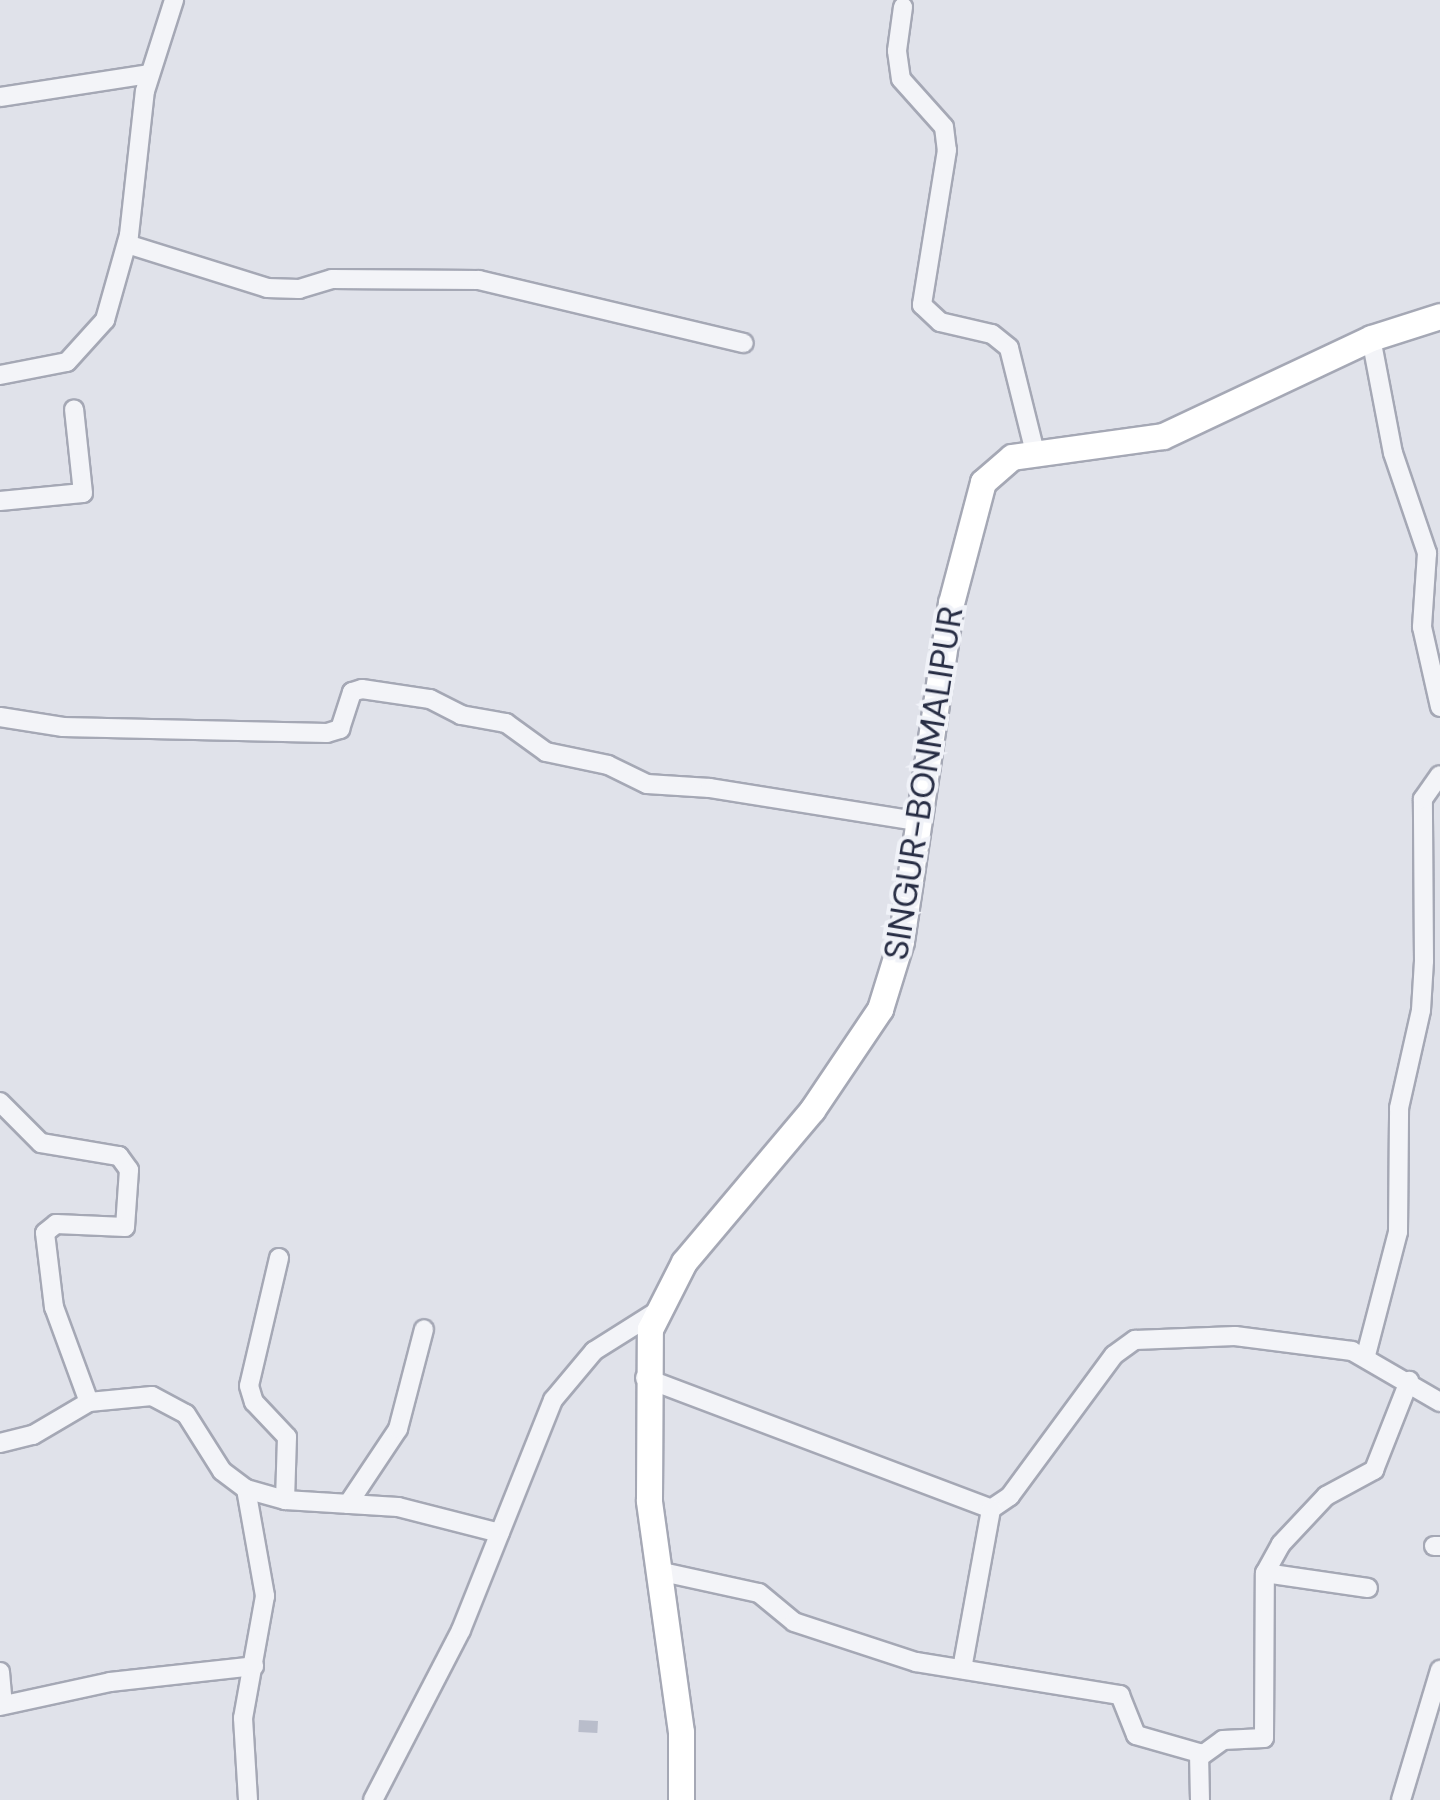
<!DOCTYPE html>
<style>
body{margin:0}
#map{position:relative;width:1440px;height:1800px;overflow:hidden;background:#e0e2ea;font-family:"DM Sans",sans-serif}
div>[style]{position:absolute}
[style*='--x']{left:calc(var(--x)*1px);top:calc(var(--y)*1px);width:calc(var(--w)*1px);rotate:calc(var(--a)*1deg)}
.building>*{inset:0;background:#b9bdcb;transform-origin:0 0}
.roads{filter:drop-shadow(2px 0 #a5a8b5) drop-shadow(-2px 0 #a5a8b5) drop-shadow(0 2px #a5a8b5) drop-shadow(0 -2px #a5a8b5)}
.street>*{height:18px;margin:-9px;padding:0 9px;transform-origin:9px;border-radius:9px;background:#f3f4f8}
.secondary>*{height:25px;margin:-12.5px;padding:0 12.5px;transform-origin:12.5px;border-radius:12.5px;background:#fff}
span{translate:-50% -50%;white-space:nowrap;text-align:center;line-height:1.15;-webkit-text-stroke:8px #f0f2f8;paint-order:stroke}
.street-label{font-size:35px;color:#272d44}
</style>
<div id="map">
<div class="building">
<i style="left:579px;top:1720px;width:19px;height:12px;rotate:3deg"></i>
</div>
<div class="roads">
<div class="street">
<i style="--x:903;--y:7;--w:44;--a:97.8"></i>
<i style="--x:897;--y:51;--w:28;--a:82"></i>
<i style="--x:901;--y:79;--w:64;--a:48.1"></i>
<i style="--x:944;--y:127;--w:23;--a:83"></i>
<i style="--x:947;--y:150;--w:157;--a:99.2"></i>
<i style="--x:922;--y:305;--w:25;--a:43"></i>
<i style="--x:940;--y:322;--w:53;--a:13"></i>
<i style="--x:992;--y:334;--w:22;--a:39"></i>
<i style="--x:1009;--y:348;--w:107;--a:76"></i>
<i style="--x:0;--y:97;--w:151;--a:-8.8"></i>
<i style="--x:127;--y:244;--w:147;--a:17.4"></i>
<i style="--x:267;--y:288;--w:32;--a:2"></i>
<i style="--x:299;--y:289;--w:34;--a:-17"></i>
<i style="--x:332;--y:279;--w:147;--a:0.4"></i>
<i style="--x:479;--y:280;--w:272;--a:13.4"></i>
<i style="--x:1371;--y:338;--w:117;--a:79.2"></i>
<i style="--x:1393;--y:453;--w:106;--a:71.2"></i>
<i style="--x:1427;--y:553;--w:74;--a:93.9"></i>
<i style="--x:1422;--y:627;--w:82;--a:77.3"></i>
<i style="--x:0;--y:375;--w:68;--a:-11"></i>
<i style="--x:67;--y:362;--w:57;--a:-47.9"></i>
<i style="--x:105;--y:320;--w:88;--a:-74.2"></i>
<i style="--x:129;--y:235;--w:145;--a:-83.7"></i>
<i style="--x:145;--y:91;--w:96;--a:-72.3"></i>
<i style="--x:0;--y:501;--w:83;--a:-5.5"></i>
<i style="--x:83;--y:493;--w:84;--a:-96.1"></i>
<i style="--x:0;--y:717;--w:64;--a:9"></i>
<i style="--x:63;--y:727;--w:264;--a:1.3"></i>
<i style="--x:327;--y:733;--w:14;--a:-17"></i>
<i style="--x:340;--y:729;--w:39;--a:-72"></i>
<i style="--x:352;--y:692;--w:10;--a:-17"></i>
<i style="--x:362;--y:689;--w:69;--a:8.4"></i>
<i style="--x:430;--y:699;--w:35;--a:27"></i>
<i style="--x:461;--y:715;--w:46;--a:10.1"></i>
<i style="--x:506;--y:723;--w:49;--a:35.9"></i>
<i style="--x:546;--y:752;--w:63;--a:11.8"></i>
<i style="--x:608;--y:765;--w:43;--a:26"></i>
<i style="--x:647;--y:784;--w:63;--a:3.6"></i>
<i style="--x:710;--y:788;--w:210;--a:9.1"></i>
<i style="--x:0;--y:1102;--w:58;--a:45"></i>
<i style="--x:41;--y:1143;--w:79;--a:9.5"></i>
<i style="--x:119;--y:1156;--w:17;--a:54"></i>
<i style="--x:129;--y:1170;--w:57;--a:94"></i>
<i style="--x:125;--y:1227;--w:69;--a:-177.5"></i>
<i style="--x:56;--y:1224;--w:14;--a:141"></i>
<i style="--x:45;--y:1233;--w:75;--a:83.1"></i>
<i style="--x:54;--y:1307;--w:101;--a:69.8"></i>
<i style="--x:279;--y:1258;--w:131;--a:103.2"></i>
<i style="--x:249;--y:1386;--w:17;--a:73"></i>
<i style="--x:254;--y:1402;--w:48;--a:46.7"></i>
<i style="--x:287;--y:1437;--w:63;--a:91.8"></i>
<i style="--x:1366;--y:1355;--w:127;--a:-75.4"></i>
<i style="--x:1398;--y:1232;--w:124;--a:-89.5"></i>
<i style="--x:1399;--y:1108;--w:100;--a:-77.3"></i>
<i style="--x:1421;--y:1010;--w:49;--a:-86.5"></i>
<i style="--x:1424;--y:961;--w:162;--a:-90.4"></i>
<i style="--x:1423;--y:799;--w:29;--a:-55"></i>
<i style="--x:645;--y:1378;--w:370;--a:20.7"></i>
<i style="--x:991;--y:1509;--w:23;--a:-34"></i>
<i style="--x:1010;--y:1496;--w:175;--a:-53.6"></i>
<i style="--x:1114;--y:1355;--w:26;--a:-36"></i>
<i style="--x:1135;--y:1340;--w:100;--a:-2.3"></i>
<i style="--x:1235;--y:1336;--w:118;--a:7.3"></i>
<i style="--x:1352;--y:1351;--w:102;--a:30.1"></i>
<i style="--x:0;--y:1443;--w:34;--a:-14"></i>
<i style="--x:33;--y:1435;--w:65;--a:-30.5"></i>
<i style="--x:89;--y:1402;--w:63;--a:-5.4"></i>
<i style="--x:152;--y:1396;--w:38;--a:28"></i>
<i style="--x:186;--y:1414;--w:67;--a:57.7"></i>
<i style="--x:222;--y:1471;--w:30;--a:37"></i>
<i style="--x:246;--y:1489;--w:41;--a:15.8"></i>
<i style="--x:285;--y:1500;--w:113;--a:3.5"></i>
<i style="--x:398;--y:1507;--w:105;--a:14.3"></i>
<i style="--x:246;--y:1489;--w:109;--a:79.9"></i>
<i style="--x:265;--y:1596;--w:124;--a:100.2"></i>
<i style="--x:243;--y:1718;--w:82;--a:86.5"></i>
<i style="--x:348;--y:1504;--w:90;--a:-56.3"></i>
<i style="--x:398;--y:1429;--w:103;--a:-75.4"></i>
<i style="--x:1434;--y:1546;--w:6;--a:0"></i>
<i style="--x:658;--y:1571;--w:103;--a:12.3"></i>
<i style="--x:759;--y:1593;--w:45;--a:39.6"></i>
<i style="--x:794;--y:1622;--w:128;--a:18.2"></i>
<i style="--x:916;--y:1662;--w:207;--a:9.2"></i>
<i style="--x:1120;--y:1695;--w:43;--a:68.2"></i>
<i style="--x:1136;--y:1735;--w:66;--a:15.9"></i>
<i style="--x:1199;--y:1753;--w:47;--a:88.8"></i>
<i style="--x:1265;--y:1573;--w:104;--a:8.3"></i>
<i style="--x:962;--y:1669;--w:163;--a:-79.7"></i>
<i style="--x:0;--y:1672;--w:32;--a:85"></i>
<i style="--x:0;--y:1706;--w:113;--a:-12.3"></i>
<i style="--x:110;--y:1682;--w:145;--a:-6.3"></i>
<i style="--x:1201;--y:1756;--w:27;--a:-36"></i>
<i style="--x:1223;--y:1740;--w:41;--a:-2.8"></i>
<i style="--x:1264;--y:1738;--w:165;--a:-89.7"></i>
<i style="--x:1265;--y:1573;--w:33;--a:-61"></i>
<i style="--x:1281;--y:1544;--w:66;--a:-46.8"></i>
<i style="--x:1326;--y:1496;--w:55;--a:-28.4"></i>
<i style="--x:1374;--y:1470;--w:96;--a:-68.5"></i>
<i style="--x:373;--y:1800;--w:191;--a:-62.6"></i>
<i style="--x:461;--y:1630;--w:248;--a:-68.2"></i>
<i style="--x:553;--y:1400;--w:64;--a:-50.1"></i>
<i style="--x:594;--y:1351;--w:73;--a:-32.2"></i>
<i style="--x:1401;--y:1800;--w:136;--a:-73.3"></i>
</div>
<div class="secondary">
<i style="--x:681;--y:1800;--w:68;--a:-90"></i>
<i style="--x:681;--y:1732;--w:234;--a:-97.9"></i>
<i style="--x:649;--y:1500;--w:171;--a:-89.7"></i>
<i style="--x:650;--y:1329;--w:75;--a:-63.1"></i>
<i style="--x:684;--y:1262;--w:199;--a:-49.9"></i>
<i style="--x:812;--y:1110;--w:122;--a:-56"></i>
<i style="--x:880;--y:1009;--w:71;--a:-72.8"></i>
<i style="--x:901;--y:941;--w:342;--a:-81.6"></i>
<i style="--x:951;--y:603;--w:125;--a:-75.2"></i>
<i style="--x:983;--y:482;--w:38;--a:-41"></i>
<i style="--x:1012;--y:457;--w:152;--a:-7.9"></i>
<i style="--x:1163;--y:436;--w:230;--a:-25.2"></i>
<i style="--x:1371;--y:338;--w:72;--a:-17.7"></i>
</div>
</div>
<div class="street-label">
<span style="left:923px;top:783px;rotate:-81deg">SINGUR-BONMALIPUR</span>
</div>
</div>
